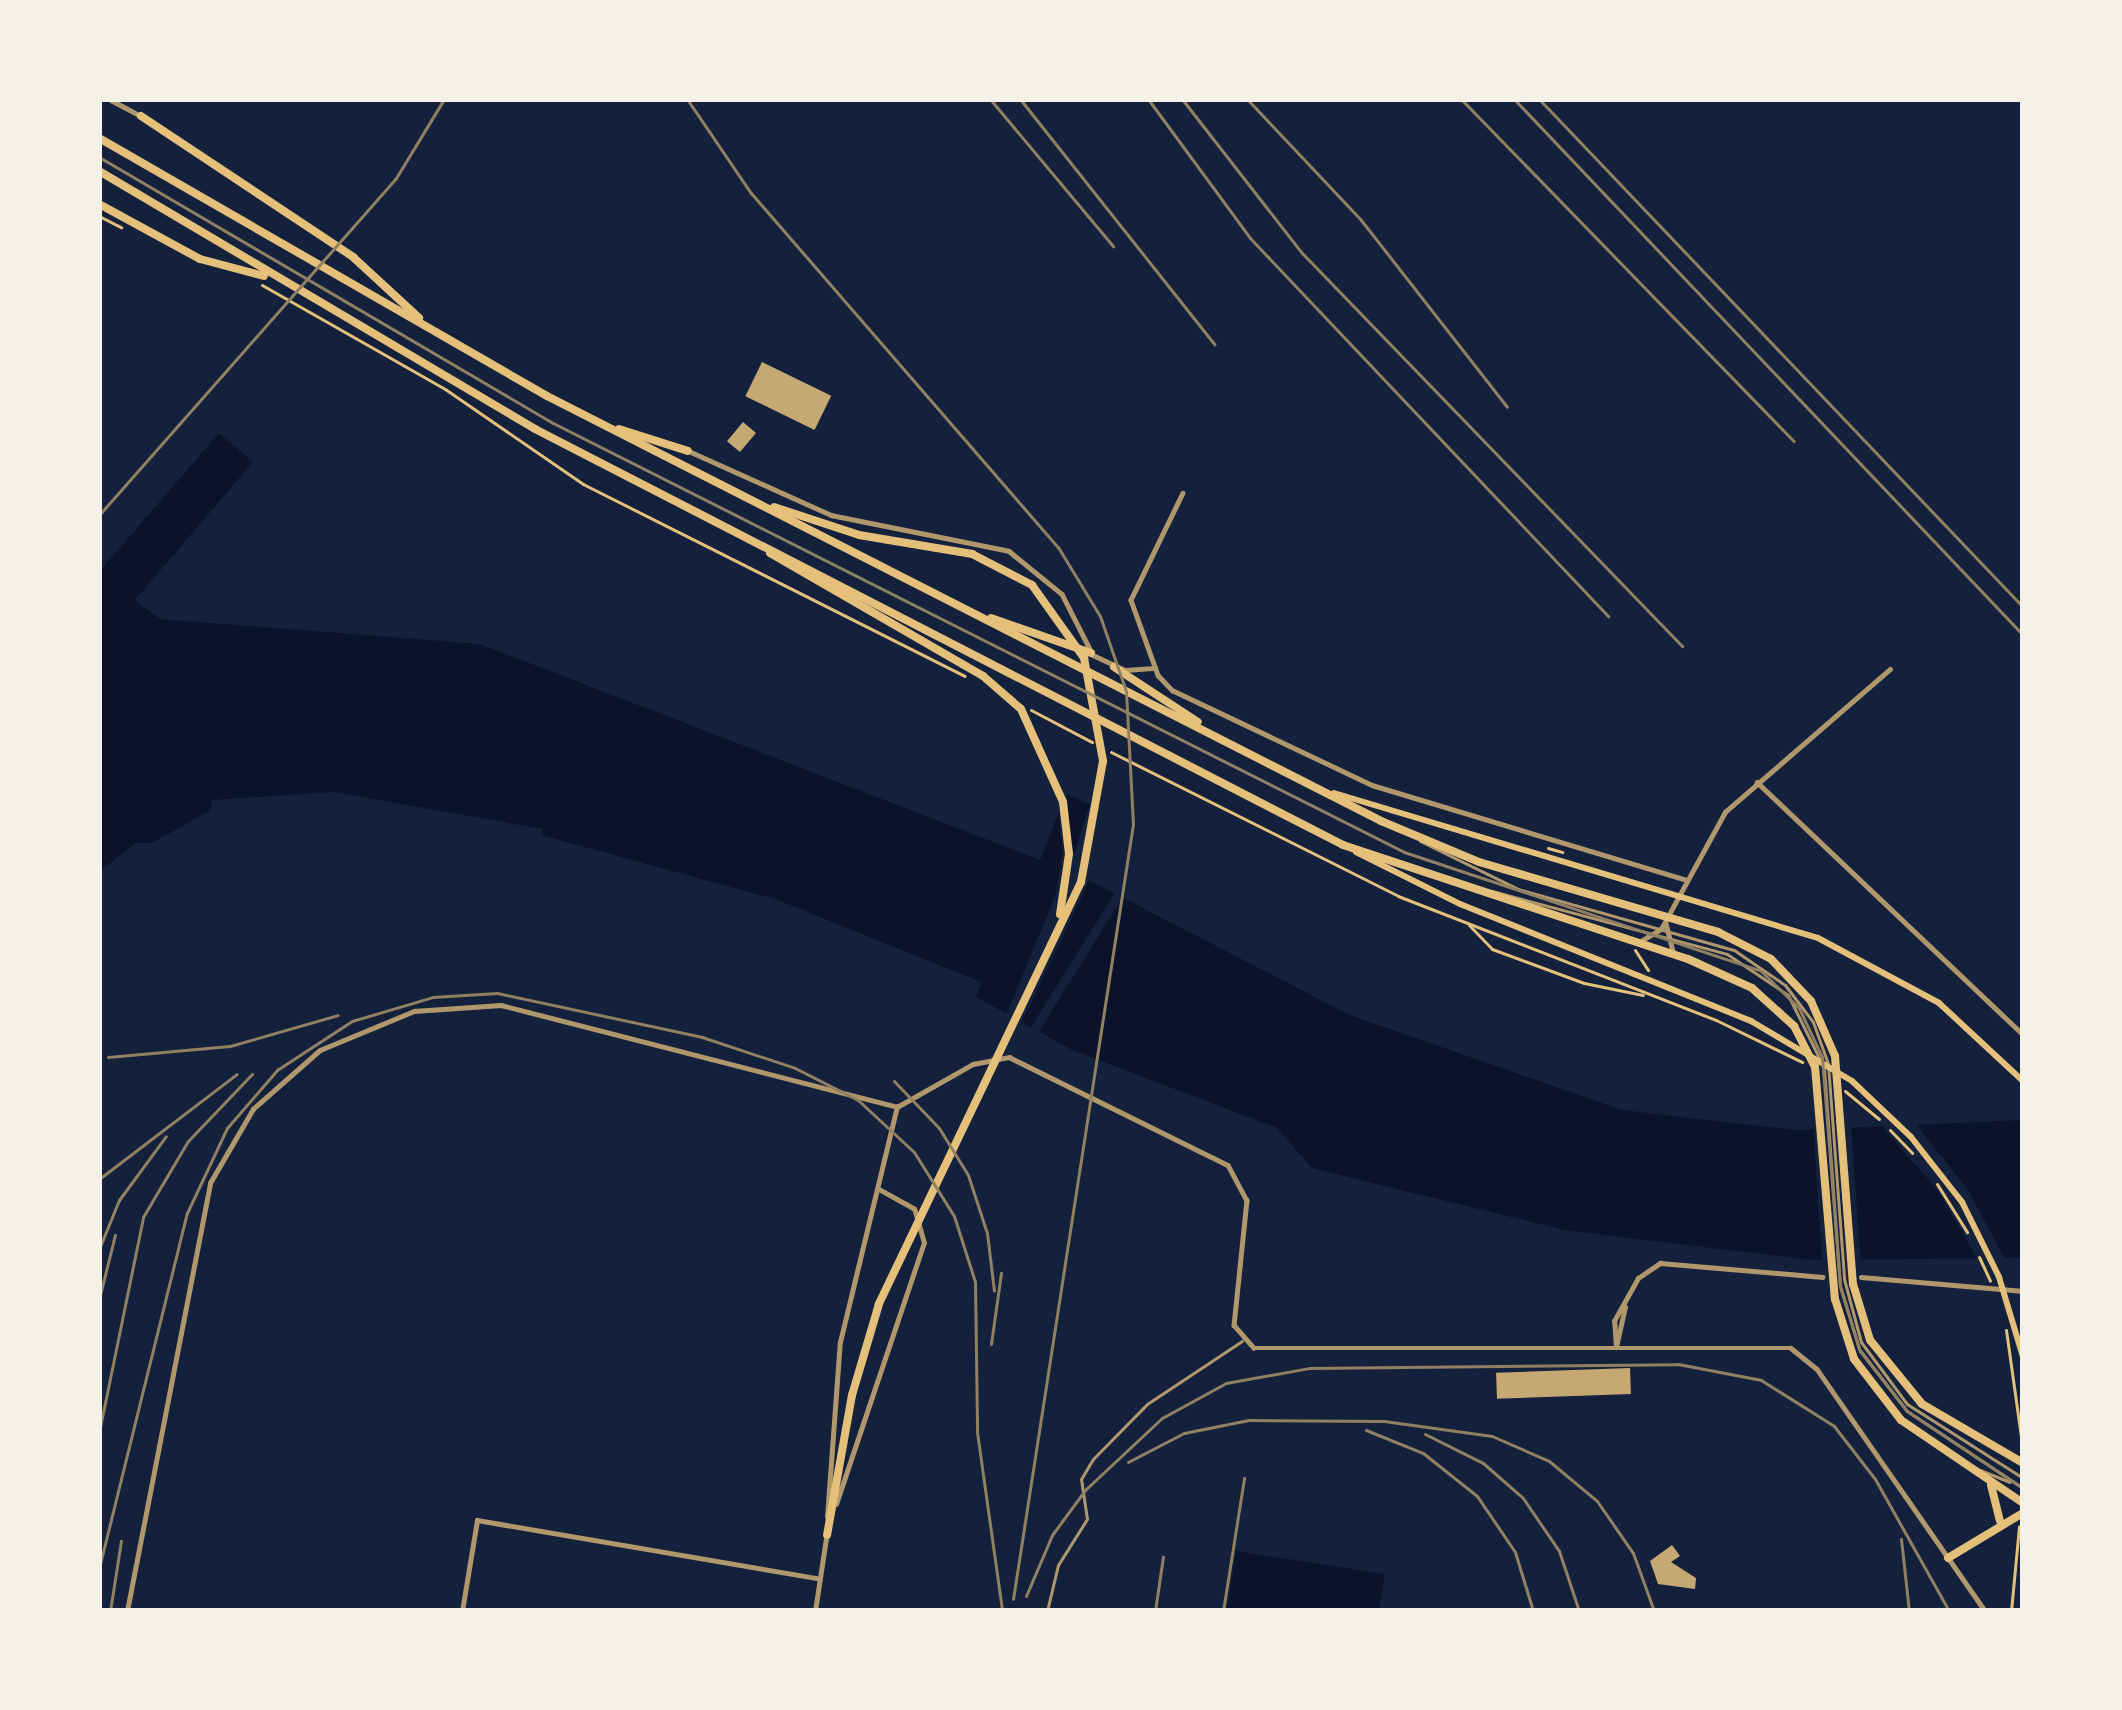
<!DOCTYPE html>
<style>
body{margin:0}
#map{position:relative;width:2122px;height:1710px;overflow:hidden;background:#14213d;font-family:"Sofia Sans Condensed",sans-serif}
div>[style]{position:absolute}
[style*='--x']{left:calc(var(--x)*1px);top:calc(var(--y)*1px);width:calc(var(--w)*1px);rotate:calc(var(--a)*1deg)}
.water>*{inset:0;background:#0b132b}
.pier>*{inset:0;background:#14213d;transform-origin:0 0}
.building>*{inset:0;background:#c6a872;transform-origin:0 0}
.path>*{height:3px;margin:-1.5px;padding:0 1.5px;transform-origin:1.5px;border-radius:1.5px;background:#e5c07b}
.service>*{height:3px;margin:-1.5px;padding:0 1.5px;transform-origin:1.5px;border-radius:1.5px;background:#b1986c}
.minor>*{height:4.5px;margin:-2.25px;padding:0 2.25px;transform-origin:2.25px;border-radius:2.25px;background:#b1986c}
.secondary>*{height:6px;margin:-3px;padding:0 3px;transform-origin:3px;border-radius:3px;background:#e5c07b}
.primary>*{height:8px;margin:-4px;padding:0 4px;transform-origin:4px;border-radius:4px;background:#e5c07b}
.tram>*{height:3px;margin:-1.5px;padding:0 1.5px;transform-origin:1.5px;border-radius:1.5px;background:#918062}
.rail>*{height:3px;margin:-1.5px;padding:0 1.5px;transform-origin:1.5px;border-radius:1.5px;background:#918062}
span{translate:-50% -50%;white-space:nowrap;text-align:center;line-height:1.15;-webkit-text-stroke:9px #f6f1e7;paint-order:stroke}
.frame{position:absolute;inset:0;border:102px solid #f6f1e7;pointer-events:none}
</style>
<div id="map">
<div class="water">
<i style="clip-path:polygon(219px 433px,253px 462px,135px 600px,160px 619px,480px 644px,1040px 860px,1066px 794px,1090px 804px,1069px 870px,1350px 1015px,1622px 1110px,1796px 1130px,2023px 1120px,2023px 1258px,1812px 1260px,1563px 1230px,1312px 1168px,1277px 1128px,1072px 1050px,976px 997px,981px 982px,778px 900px,541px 835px,542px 829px,333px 792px,212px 800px,211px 810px,152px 843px,136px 843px,99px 872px,99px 572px)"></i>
<i style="clip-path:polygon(1236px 1551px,1385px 1574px,1379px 1611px,1227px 1611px)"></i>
</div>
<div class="pier">
<i style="clip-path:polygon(1066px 788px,1074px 872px,1092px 875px,1019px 1028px,1004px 1020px,1056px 894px,1063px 852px,1057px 801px)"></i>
<i style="left:1118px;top:888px;width:9px;height:178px;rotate:32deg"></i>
<i style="clip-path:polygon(1912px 1119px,1968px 1190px,2007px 1263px,1980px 1263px,1936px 1188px,1877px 1121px)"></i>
<i style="left:1851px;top:1124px;width:139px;height:38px;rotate:86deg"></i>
</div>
<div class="building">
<i style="left:762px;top:362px;width:77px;height:38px;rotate:26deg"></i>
<i style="left:743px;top:422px;width:17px;height:25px;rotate:40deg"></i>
<i style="left:1630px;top:1368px;width:26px;height:134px;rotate:88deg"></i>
<i style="clip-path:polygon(1672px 1545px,1680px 1556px,1671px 1562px,1696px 1578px,1695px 1589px,1658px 1584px,1650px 1561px)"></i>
</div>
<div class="path">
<i style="--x:99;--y:216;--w:25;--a:27"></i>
<i style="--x:262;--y:285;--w:210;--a:29.6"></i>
<i style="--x:445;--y:389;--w:168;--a:34.5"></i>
<i style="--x:583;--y:484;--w:427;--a:26.7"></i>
<i style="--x:1031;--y:710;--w:69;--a:27.7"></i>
<i style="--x:1111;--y:752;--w:321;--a:26.6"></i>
<i style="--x:1398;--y:896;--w:341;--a:21.3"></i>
<i style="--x:1716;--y:1020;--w:96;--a:26"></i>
<i style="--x:1548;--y:848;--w:15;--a:16"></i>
<i style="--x:1469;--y:925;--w:33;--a:46"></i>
<i style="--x:1492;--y:949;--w:98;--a:20.3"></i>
<i style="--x:1584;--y:983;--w:60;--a:11.5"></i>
<i style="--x:1635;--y:950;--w:24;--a:57"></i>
<i style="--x:1845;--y:1091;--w:44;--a:39.5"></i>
<i style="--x:1890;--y:1130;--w:32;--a:46"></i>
<i style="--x:1937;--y:1184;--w:57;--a:58"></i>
<i style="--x:1979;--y:1257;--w:26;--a:65"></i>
<i style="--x:2006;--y:1330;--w:122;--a:82"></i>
<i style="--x:2011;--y:1611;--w:85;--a:-84.6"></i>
</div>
<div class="service">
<i style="--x:1420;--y:841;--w:109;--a:26.1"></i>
<i style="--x:1518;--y:889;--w:224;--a:15.8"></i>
<i style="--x:1734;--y:950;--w:62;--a:34.5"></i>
<i style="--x:1785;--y:985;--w:46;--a:52.9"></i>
<i style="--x:1813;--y:1022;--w:45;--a:70.3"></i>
<i style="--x:1828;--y:1064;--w:216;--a:85.7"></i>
<i style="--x:1844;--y:1279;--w:65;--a:74.9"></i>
<i style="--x:1861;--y:1342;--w:77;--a:53.4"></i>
<i style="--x:1907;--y:1404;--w:138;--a:32.5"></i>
<i style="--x:1492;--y:891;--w:243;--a:15"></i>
<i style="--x:1727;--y:954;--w:73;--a:33.9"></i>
<i style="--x:1788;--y:995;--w:81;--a:63.7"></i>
<i style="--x:1824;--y:1068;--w:219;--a:85.8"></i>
<i style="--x:1840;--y:1286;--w:66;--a:73.2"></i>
<i style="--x:1859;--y:1349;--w:78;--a:52.3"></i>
<i style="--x:1907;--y:1411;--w:139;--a:33.6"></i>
<i style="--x:1980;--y:1470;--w:32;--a:22"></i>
<i style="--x:1047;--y:1611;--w:47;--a:-76.6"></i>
<i style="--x:1058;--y:1565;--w:54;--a:-57.8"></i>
<i style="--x:1087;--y:1519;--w:40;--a:-98.5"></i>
<i style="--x:1081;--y:1479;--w:23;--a:-59"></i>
<i style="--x:1093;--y:1459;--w:77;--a:-45.5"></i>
<i style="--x:1147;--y:1404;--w:114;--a:-33.6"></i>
</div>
<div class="minor">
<i style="--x:109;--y:99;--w:36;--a:28"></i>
<i style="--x:691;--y:452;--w:154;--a:24.2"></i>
<i style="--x:831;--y:515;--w:182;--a:11.4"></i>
<i style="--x:1009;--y:551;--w:68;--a:39.1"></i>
<i style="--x:1062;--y:594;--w:68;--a:63.1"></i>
<i style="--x:1093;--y:655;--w:35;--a:25"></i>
<i style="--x:1125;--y:670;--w:30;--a:-4"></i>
<i style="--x:1183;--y:493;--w:119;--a:115.9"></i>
<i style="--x:1131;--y:600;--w:80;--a:70.2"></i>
<i style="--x:1158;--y:675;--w:21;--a:47"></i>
<i style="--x:1172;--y:690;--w:221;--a:25.4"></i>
<i style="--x:1372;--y:785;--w:329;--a:16.8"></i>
<i style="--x:1757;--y:782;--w:366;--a:43.5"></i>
<i style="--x:1666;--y:923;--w:30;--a:76"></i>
<i style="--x:1641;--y:941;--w:23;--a:-31"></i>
<i style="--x:1661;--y:929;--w:133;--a:-61.3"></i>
<i style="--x:1725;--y:812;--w:218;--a:-40.9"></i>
<i style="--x:897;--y:1107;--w:87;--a:-29.5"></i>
<i style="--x:973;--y:1064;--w:37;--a:-11"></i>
<i style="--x:1009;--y:1057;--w:244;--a:26.3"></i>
<i style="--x:1228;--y:1165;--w:40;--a:62"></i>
<i style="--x:1247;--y:1200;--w:126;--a:95.9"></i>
<i style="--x:1234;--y:1325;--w:30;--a:49"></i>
<i style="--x:1254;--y:1348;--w:537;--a:0"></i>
<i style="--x:1791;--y:1348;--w:33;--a:39"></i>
<i style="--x:1817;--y:1369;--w:295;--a:55.2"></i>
<i style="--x:1861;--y:1277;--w:163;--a:4.9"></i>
<i style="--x:1616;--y:1347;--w:26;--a:-94"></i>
<i style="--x:1614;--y:1321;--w:49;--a:-60.8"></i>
<i style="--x:1638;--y:1278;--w:27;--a:-34"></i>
<i style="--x:1660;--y:1263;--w:163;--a:4.9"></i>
<i style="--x:1616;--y:1347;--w:41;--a:-77.3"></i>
<i style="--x:836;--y:1504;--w:275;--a:-71.4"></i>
<i style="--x:924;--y:1243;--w:35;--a:-106"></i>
<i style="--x:914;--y:1209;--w:41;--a:-150.9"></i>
<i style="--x:827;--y:1517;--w:175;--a:-85.8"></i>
<i style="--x:840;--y:1342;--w:242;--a:-76.4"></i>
<i style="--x:127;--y:1611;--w:436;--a:-79"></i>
<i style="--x:210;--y:1183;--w:86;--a:-59.8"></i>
<i style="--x:253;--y:1109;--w:89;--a:-41.4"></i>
<i style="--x:320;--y:1050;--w:102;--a:-22.5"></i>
<i style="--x:414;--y:1011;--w:87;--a:-3.9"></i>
<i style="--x:501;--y:1005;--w:409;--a:14.4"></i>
<i style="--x:462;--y:1611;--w:92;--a:-80.6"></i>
<i style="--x:477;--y:1520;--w:346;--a:9.7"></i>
<i style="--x:815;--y:1611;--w:74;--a:-81.4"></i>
</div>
<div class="secondary">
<i style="--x:1334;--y:793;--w:505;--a:16.68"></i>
<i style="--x:1818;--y:938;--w:137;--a:28.2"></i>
<i style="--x:1939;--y:1003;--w:115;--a:42.9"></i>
<i style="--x:1356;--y:852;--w:116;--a:26.6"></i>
<i style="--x:1460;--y:904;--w:314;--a:21.9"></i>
<i style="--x:1751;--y:1021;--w:117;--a:30.7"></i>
<i style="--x:1852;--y:1081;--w:81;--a:43.5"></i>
<i style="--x:1911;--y:1137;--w:83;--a:51.9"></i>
<i style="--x:1962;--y:1202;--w:84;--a:63.7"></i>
<i style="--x:1999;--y:1277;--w:84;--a:73.3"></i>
</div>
<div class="primary">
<i style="--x:141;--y:116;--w:255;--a:33.6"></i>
<i style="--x:353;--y:257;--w:90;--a:42.7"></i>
<i style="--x:99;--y:138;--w:517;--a:29.94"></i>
<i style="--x:547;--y:396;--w:936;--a:27"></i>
<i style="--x:1381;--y:821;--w:106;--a:22.7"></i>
<i style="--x:1479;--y:862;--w:249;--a:16.3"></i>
<i style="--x:1718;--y:932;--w:59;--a:27"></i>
<i style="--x:1771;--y:959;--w:58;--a:46.4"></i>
<i style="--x:1811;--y:1001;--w:60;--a:66.4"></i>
<i style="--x:1835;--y:1056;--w:229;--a:85.5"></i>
<i style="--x:1853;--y:1284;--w:59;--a:73.1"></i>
<i style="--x:1870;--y:1340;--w:82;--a:50.9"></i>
<i style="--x:1922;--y:1404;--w:117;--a:30.3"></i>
<i style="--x:99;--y:171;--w:507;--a:30.61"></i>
<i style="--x:535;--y:429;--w:909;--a:27.24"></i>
<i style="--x:1343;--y:845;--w:363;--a:18.3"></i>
<i style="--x:1688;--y:959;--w:70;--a:24.4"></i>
<i style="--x:1752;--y:988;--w:57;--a:42.1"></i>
<i style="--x:1794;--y:1026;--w:46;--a:62.9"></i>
<i style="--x:1815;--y:1067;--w:233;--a:85.1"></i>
<i style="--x:1835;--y:1299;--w:63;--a:72.4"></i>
<i style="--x:1854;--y:1359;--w:77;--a:52.4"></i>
<i style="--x:1901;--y:1420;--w:148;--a:34.2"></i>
<i style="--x:99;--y:204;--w:115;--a:28.6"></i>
<i style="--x:200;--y:259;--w:66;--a:14.9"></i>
<i style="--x:619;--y:429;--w:72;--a:17.7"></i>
<i style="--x:774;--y:507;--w:89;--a:18.2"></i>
<i style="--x:859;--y:535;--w:115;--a:9.5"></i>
<i style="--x:972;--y:554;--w:68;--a:27.3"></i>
<i style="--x:1032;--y:585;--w:90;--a:54.5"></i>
<i style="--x:1084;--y:658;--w:105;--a:79.5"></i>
<i style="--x:1103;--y:761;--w:123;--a:100.3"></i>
<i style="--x:1081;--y:882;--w:468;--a:115.6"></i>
<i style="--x:879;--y:1304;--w:95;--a:106.5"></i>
<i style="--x:852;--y:1395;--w:142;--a:100.1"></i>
<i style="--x:770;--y:553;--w:246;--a:30"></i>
<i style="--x:983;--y:676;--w:50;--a:41"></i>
<i style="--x:1021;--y:709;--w:102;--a:65.7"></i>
<i style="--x:1063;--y:802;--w:52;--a:83.4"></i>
<i style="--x:1069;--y:854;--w:61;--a:98.5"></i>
<i style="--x:991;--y:618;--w:106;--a:19.3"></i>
<i style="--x:1114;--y:667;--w:100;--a:33.2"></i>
<i style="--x:1991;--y:1485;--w:37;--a:76"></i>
<i style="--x:1948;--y:1558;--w:87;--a:-31"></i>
</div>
<div class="tram">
<i style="--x:99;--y:157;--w:526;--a:30.37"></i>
<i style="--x:553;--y:423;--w:953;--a:26.75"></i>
<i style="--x:1404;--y:852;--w:376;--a:18.4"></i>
<i style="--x:1761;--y:971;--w:53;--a:44.2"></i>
<i style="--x:1799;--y:1008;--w:54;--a:64.9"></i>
<i style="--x:1822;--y:1057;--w:230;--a:85.5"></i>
<i style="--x:1840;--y:1286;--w:68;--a:72.9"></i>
<i style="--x:1860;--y:1351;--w:76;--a:51.9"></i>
<i style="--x:1907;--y:1411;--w:139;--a:33.6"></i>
</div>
<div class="rail">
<i style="--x:687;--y:99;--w:114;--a:55.8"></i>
<i style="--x:751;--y:193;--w:469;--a:49.1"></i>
<i style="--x:1058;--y:547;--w:81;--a:58.7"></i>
<i style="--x:1100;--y:616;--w:79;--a:70.9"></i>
<i style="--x:1126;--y:691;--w:133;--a:87"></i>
<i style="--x:1133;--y:824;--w:784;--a:98.8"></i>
<i style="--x:990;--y:99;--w:192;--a:50.1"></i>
<i style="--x:1020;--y:99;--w:313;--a:51.6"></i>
<i style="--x:1148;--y:99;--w:172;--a:53.7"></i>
<i style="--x:1250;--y:238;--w:521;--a:46.56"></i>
<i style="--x:1182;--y:99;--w:195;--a:52.1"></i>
<i style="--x:1302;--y:253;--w:547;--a:45.96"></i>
<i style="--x:1247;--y:99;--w:166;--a:46.7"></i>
<i style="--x:1361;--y:220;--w:237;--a:52"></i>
<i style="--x:1461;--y:99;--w:477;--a:45.8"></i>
<i style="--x:1514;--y:99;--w:739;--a:46.48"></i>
<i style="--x:1539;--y:99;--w:702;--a:46.39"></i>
<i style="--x:99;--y:515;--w:449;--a:-48.6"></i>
<i style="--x:396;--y:178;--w:92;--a:-58.7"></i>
<i style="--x:108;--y:1057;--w:122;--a:-5.2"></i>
<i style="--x:230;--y:1046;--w:112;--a:-16"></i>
<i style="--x:894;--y:1081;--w:65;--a:46.2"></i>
<i style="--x:939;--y:1128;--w:55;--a:58.3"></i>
<i style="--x:968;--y:1175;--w:61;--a:71.9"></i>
<i style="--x:987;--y:1233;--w:58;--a:83.1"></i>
<i style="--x:99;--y:1179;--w:173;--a:-37.3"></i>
<i style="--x:99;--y:1249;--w:53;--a:-67.8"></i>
<i style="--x:119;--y:1200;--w:79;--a:-53.7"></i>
<i style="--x:99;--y:1299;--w:66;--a:-76"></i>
<i style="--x:991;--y:1344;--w:72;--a:-82"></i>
<i style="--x:1366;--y:1430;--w:61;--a:22"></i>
<i style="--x:1423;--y:1453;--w:69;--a:38.5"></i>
<i style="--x:1477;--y:1496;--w:68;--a:55.8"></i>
<i style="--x:1515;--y:1552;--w:62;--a:73"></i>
<i style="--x:99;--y:1432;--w:219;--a:-78.4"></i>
<i style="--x:143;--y:1217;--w:88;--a:-59.4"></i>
<i style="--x:188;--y:1141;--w:93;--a:-46.3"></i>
<i style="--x:1425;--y:1434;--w:65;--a:26.6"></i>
<i style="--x:1483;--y:1463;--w:53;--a:41.2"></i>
<i style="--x:1523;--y:1498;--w:64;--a:55.8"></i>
<i style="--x:1559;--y:1551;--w:63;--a:71.6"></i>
<i style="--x:1128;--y:1462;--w:63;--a:-27.4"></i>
<i style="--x:1184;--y:1433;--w:66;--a:-11.3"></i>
<i style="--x:1249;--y:1420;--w:135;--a:0.4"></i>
<i style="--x:1384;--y:1421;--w:109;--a:7.9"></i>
<i style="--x:1492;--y:1436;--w:62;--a:23.7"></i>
<i style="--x:1549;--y:1461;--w:62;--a:39.8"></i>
<i style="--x:1597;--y:1501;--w:63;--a:55.3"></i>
<i style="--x:1633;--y:1553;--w:62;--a:70.1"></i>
<i style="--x:1901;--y:1539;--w:72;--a:83.7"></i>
<i style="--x:99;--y:1568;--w:366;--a:-76.1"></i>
<i style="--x:187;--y:1213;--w:94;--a:-64.8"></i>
<i style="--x:227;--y:1128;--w:77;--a:-49.2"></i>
<i style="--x:277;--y:1070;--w:90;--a:-33.2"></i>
<i style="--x:352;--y:1021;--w:84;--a:-16.5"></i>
<i style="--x:433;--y:997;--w:64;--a:-3.6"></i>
<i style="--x:497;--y:993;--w:210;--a:12.1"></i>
<i style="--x:702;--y:1037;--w:98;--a:18.4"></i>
<i style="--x:795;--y:1068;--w:71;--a:26.9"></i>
<i style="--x:858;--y:1100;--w:76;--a:42.9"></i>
<i style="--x:914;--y:1152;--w:75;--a:58"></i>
<i style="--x:954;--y:1216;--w:69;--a:72.3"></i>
<i style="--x:975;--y:1282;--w:150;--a:89.2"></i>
<i style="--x:977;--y:1432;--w:181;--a:82"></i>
<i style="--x:1026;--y:1596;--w:66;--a:-66.9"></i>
<i style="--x:1052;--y:1535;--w:56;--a:-53.7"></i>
<i style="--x:1085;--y:1490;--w:105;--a:-43.1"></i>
<i style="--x:1162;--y:1418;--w:73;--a:-28.7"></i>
<i style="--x:1226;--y:1383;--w:84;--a:-10.2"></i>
<i style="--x:1309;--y:1368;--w:369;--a:-0.6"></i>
<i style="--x:1678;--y:1364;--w:85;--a:10.9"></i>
<i style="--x:1761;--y:1380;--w:86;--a:32.2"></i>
<i style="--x:1834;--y:1426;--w:67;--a:52.3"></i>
<i style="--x:1875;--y:1479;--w:151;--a:60.7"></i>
<i style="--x:110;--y:1611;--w:71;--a:-81.1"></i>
<i style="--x:1155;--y:1611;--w:55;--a:-81.6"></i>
<i style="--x:1223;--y:1611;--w:135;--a:-81"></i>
</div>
<div class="frame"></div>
</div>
